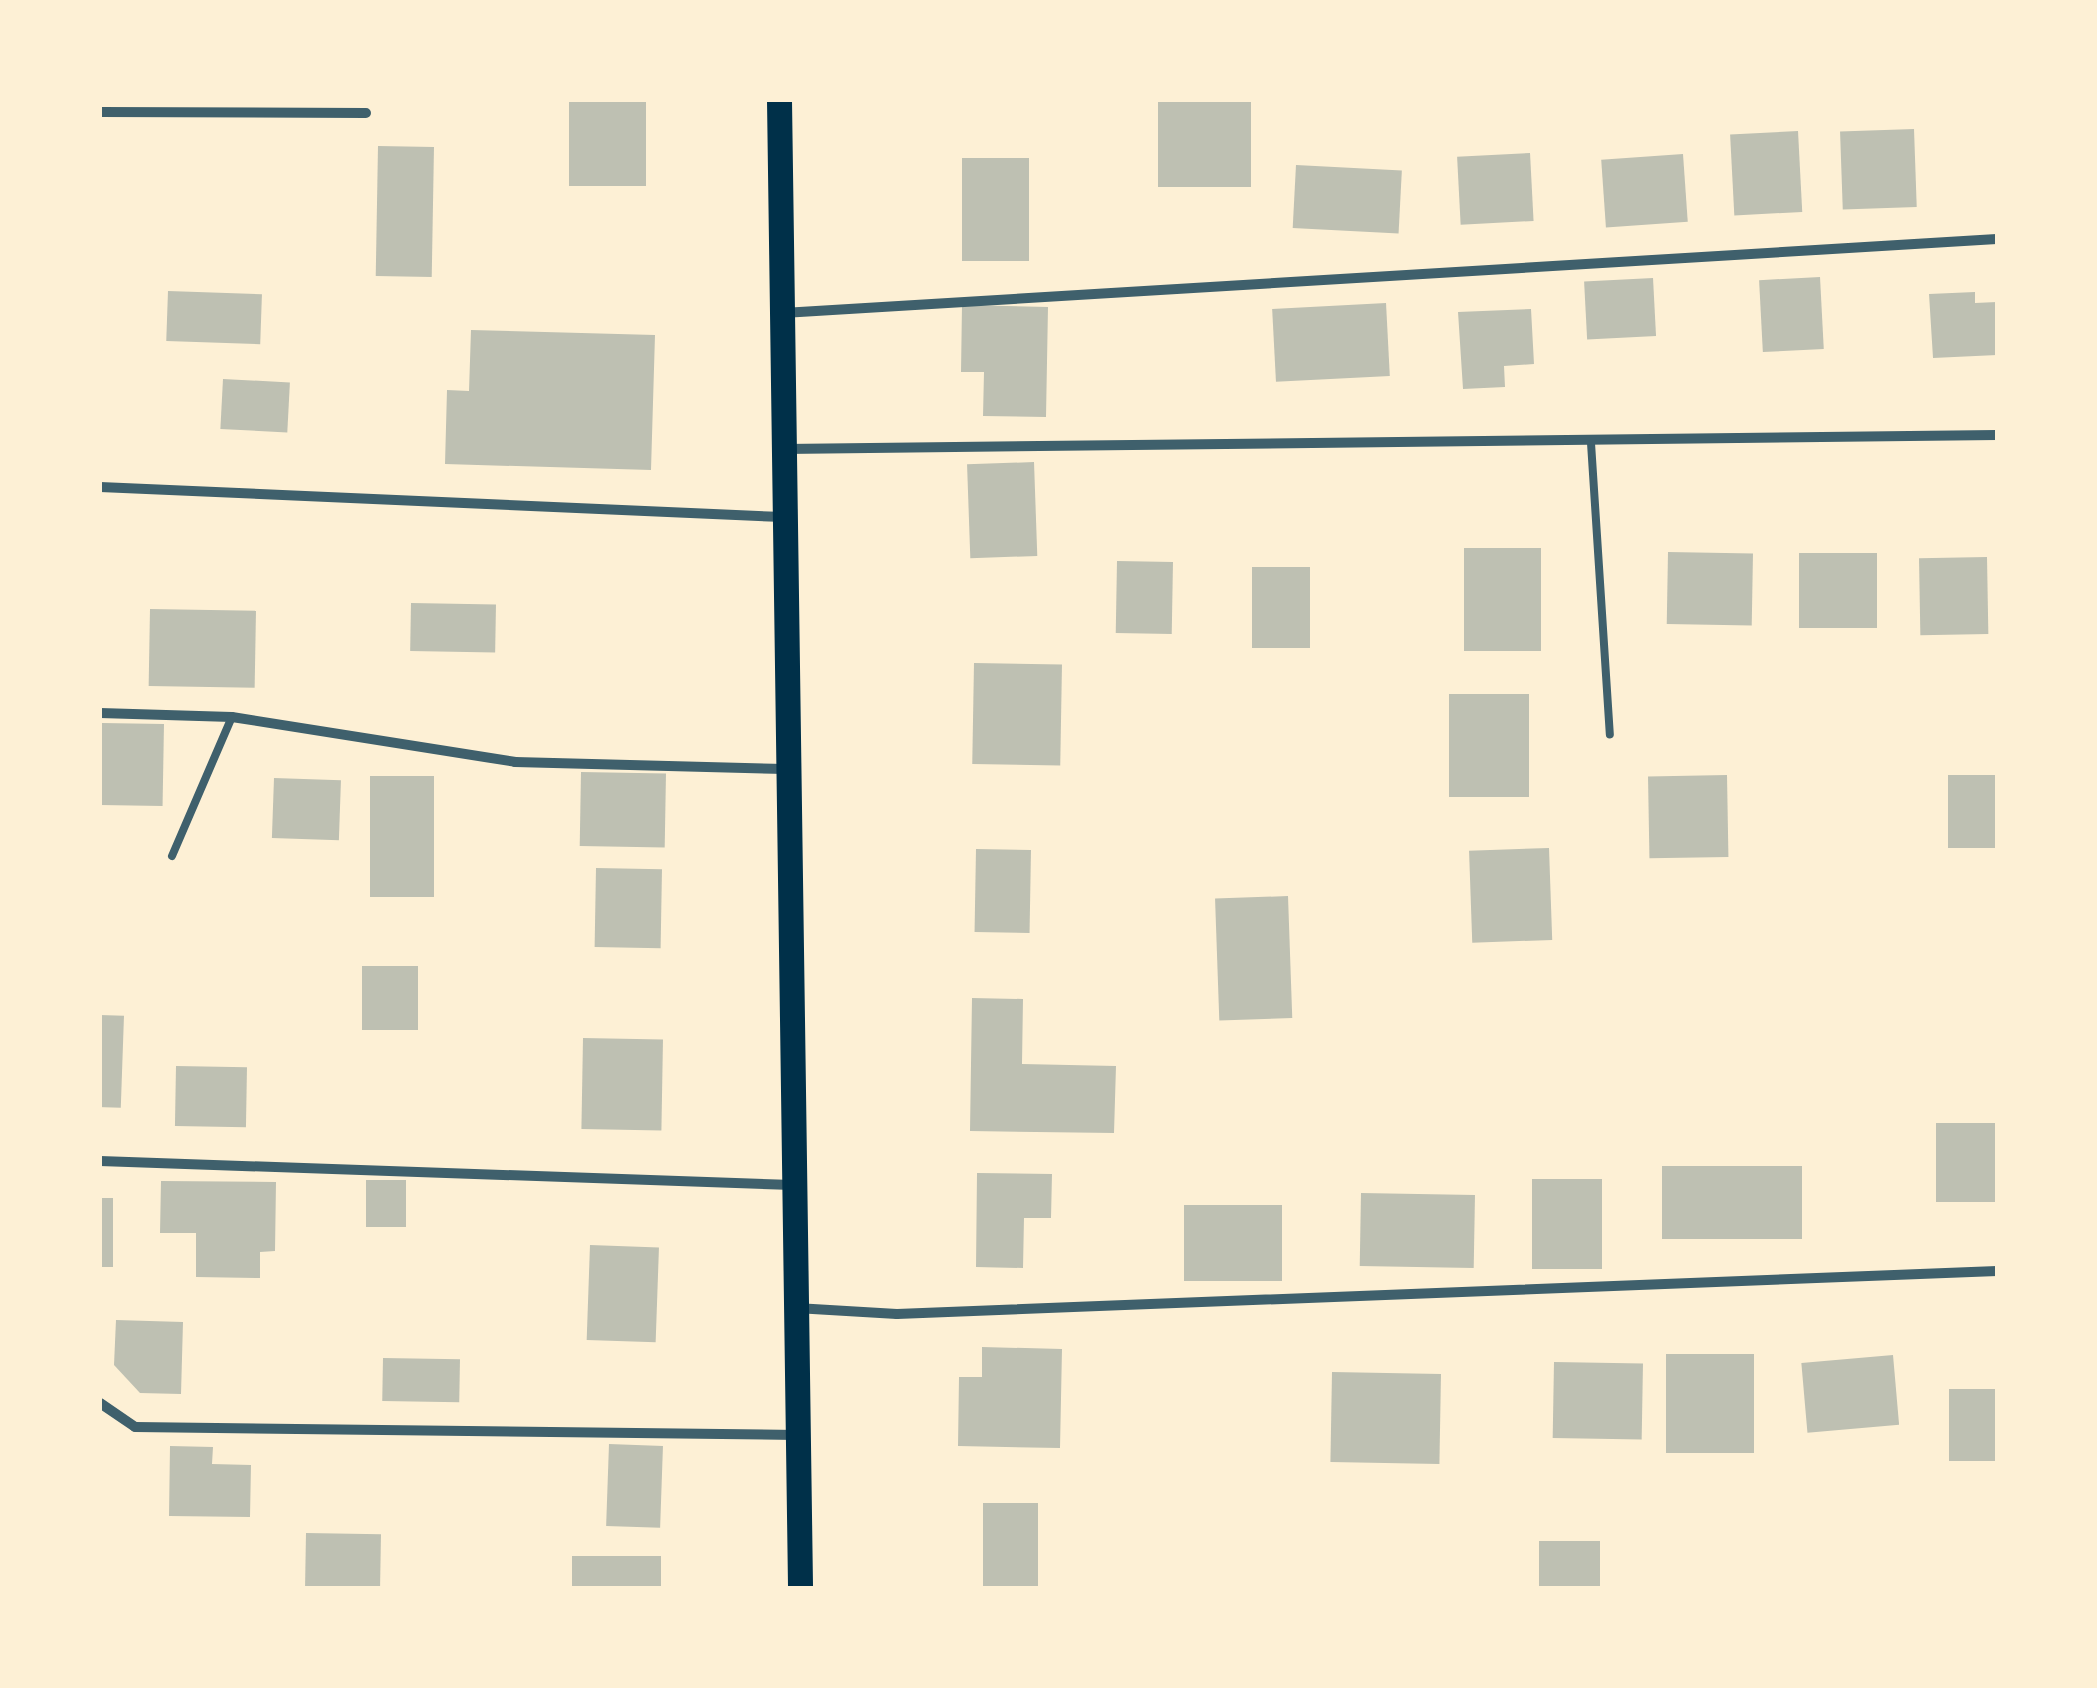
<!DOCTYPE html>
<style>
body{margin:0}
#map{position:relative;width:2097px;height:1688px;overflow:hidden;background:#fdf0d5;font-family:Arial,sans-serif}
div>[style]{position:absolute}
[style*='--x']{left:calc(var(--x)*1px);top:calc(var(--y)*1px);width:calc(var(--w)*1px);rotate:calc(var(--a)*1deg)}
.building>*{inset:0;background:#bec0b2;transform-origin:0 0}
.service>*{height:8px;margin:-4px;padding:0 4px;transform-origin:4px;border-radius:4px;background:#3f606c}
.minor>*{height:10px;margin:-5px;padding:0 5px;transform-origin:5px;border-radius:5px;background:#3f606c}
.primary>*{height:25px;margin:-12.5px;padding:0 12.5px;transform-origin:12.5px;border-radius:12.5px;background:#003049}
span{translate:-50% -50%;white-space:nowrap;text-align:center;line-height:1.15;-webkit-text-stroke:9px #fdf0d5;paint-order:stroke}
.frame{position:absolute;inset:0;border:102px solid #fdf0d5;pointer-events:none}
</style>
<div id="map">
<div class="building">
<i style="left:569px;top:100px;width:77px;height:86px"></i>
<i style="left:1158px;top:100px;width:93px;height:87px"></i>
<i style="left:1914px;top:129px;width:78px;height:74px;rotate:88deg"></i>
<i style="left:1798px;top:131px;width:81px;height:68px;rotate:87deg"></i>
<i style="left:378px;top:146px;width:56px;height:130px;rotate:1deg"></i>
<i style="left:1530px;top:153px;width:68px;height:73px;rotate:87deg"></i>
<i style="left:1683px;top:154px;width:68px;height:82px;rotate:86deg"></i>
<i style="left:962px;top:158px;width:67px;height:103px"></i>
<i style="left:1296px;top:165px;width:106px;height:63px;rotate:3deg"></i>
<i style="left:1820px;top:277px;width:72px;height:61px;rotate:87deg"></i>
<i style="left:1653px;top:278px;width:58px;height:69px;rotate:87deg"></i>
<i style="left:168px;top:291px;width:94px;height:50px;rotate:2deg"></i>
<i style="clip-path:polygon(1975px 292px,1975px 303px,1997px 302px,1997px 355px,1933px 358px,1929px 294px)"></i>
<i style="left:1386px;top:303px;width:73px;height:114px;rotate:87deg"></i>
<i style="clip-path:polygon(962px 305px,1048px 307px,1046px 417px,983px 416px,984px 372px,961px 372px)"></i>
<i style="clip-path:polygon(1531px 309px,1534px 364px,1504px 366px,1505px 387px,1463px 389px,1458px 312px)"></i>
<i style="clip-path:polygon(471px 330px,655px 335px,651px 470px,445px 464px,447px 390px,469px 391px)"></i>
<i style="left:223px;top:379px;width:67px;height:50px;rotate:3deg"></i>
<i style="left:1034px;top:462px;width:94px;height:67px;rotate:88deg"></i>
<i style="left:1464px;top:548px;width:77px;height:103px"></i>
<i style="left:1668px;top:552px;width:85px;height:72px;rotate:1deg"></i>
<i style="left:1799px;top:553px;width:78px;height:75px"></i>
<i style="left:1987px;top:557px;width:77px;height:68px;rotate:89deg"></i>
<i style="left:1117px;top:561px;width:56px;height:72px;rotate:1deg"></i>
<i style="left:1252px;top:567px;width:58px;height:81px"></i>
<i style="left:411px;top:603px;width:85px;height:48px;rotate:1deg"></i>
<i style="left:150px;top:609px;width:106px;height:77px;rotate:1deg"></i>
<i style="left:974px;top:663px;width:88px;height:101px;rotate:1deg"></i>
<i style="left:1449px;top:694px;width:80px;height:103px"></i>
<i style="left:102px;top:723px;width:62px;height:82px;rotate:1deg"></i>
<i style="left:581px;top:772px;width:85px;height:74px;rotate:1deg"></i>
<i style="left:1727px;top:775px;width:82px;height:79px;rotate:89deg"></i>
<i style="left:1997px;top:775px;width:73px;height:49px;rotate:90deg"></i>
<i style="left:370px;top:776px;width:64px;height:121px"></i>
<i style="left:274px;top:778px;width:67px;height:60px;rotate:2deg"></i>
<i style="left:1549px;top:848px;width:92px;height:80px;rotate:88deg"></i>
<i style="left:976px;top:849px;width:55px;height:83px;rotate:1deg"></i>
<i style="left:596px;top:868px;width:66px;height:79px;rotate:1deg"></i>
<i style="left:1288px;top:896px;width:122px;height:73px;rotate:88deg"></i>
<i style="left:362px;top:966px;width:56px;height:64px"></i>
<i style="clip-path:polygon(972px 998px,1023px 999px,1022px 1064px,1116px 1066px,1114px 1133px,970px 1131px)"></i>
<i style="left:100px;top:1015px;width:24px;height:92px;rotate:2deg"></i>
<i style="left:583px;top:1038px;width:80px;height:91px;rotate:1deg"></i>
<i style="left:176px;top:1066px;width:71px;height:60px;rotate:1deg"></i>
<i style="left:1997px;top:1123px;width:79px;height:61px;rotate:90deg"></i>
<i style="left:1662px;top:1166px;width:140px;height:73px"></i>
<i style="clip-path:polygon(977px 1173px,1052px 1174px,1051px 1218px,1024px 1218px,1023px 1268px,976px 1267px)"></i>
<i style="left:1532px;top:1179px;width:70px;height:90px"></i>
<i style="left:366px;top:1180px;width:40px;height:47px"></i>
<i style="clip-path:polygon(161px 1181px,276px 1182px,275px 1251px,260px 1252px,260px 1278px,196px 1277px,196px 1233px,160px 1233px)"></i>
<i style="left:1361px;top:1193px;width:114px;height:73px;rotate:1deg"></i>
<i style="left:100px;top:1198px;width:13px;height:69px"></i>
<i style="left:1184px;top:1205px;width:98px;height:76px"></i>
<i style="left:590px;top:1245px;width:69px;height:95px;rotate:2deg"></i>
<i style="clip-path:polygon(116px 1320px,183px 1322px,181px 1394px,140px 1393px,114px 1365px)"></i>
<i style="clip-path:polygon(982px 1347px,1062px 1349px,1060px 1448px,958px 1446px,959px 1377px,982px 1377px)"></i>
<i style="left:1666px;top:1354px;width:88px;height:99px"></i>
<i style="left:1893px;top:1355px;width:70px;height:92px;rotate:85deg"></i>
<i style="left:383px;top:1358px;width:77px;height:43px;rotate:1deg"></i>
<i style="left:1554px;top:1362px;width:89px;height:76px;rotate:1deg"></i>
<i style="left:1332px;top:1372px;width:109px;height:90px;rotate:1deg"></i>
<i style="left:1997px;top:1389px;width:72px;height:48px;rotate:90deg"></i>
<i style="left:609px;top:1444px;width:54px;height:82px;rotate:2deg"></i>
<i style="clip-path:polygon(170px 1446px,213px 1447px,212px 1464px,251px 1465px,250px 1517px,169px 1516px)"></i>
<i style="left:983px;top:1503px;width:55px;height:85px"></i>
<i style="left:306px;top:1533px;width:75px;height:55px;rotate:1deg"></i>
<i style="left:1600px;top:1541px;width:47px;height:61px;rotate:90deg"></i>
<i style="left:661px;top:1556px;width:32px;height:89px;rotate:90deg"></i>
</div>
<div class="service">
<i style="--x:1591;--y:443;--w:292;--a:86.3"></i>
<i style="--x:172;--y:856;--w:151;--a:-66.7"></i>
</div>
<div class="minor">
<i style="--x:100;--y:112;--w:266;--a:0.2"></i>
<i style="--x:783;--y:313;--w:1216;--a:-3.49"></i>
<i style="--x:785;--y:449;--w:1212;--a:-0.66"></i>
<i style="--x:100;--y:487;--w:684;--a:2.52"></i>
<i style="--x:100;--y:713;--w:132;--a:1.7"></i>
<i style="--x:232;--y:717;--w:287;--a:9"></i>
<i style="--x:515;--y:762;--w:270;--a:1.5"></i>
<i style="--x:100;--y:1161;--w:693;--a:1.98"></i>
<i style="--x:796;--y:1308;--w:101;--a:3.4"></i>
<i style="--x:897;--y:1314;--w:1101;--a:-2.24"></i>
<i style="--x:100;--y:1403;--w:42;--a:34.4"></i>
<i style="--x:135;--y:1427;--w:662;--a:0.69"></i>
</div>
<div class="primary">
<i style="--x:779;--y:100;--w:1488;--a:89.19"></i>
</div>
<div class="frame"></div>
</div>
